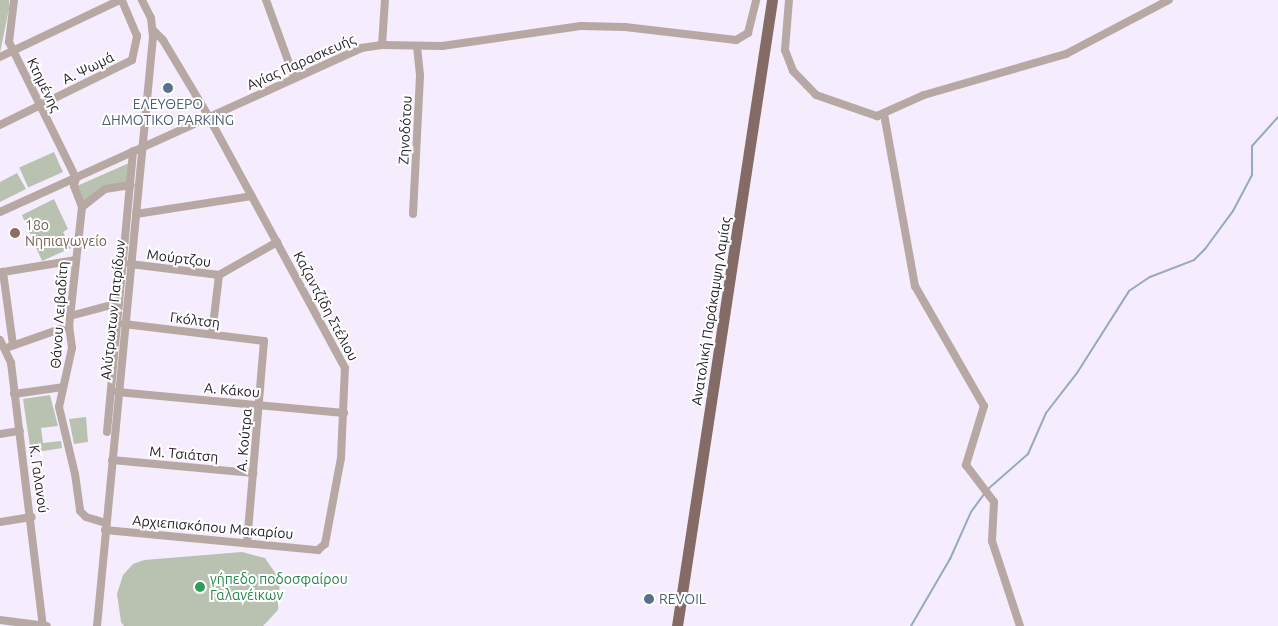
<!DOCTYPE html>
<meta charset="utf-8">
<style>
body{margin:0}
#map{position:relative;width:1278px;height:626px;overflow:hidden;background:#f5edfd;font-family:Ubuntu,sans-serif}
div>[style]{position:absolute}
[style*='--x']{left:calc(var(--x)*1px);top:calc(var(--y)*1px);width:calc(var(--w)*1px);rotate:calc(var(--a)*1deg)}
.green>*{inset:0;background:#b9c2b0;transform-origin:0 0}
.stream>*{height:2px;margin:-1px;padding:0 1px;transform-origin:1px;border-radius:1px;background:#96a9c1}
.street>*{height:8px;margin:-4px;padding:0 4px;transform-origin:4px;border-radius:4px;background:#b7a8a4}
.primary>*{height:11px;margin:-5.5px;padding:0 5.5px;transform-origin:5.5px;border-radius:5.5px;background:#856b65}
.dots>*{width:14px;height:14px;translate:-50% -50%;box-sizing:border-box;border:2px solid #fff;border-radius:50%}
span{translate:-50% -50%;white-space:nowrap;text-align:center;line-height:1.15;-webkit-text-stroke:4px #fff;paint-order:stroke}
.street-label{font-size:14px;color:#1f1a23}
.service-label{font-size:14px;color:#4e5e75}
.left{translate:0 -50%;text-align:left}
.education-label{font-size:14px;color:#785e54}
.leisure-label{font-size:14px;color:#27864d}
</style>
<div id="map">
<div class="green">
<i style="clip-path:polygon(0 0,9px 0,9px 9px,0 53px)"></i>
<i style="left:54px;top:152px;width:22px;height:38px;rotate:66deg"></i>
<i style="clip-path:polygon(129px 163px,128px 183px,83px 202px,77px 186px)"></i>
<i style="clip-path:polygon(17px 173px,26px 189px,0 202px,0 182px)"></i>
<i style="clip-path:polygon(54px 199px,68px 229px,63px 232px,71px 248px,42px 261px,22px 215px)"></i>
<i style="clip-path:polygon(50px 395px,58px 426px,41px 428px,43px 443px,61px 441px,62px 448px,31px 453px,23px 399px)"></i>
<i style="clip-path:polygon(86px 417px,88px 442px,74px 444px,69px 419px)"></i>
<i style="clip-path:polygon(242px 552px,265px 558px,280px 580px,278px 610px,263px 626px,124px 626px,121px 622px,117px 594px,123px 575px,133px 564px,144px 560px)"></i>
</div>
<div class="stream">
<i style="--x:988;--y:489;--w:53;--a:-41.2"></i>
<i style="--x:1028;--y:454;--w:45;--a:-66.3"></i>
<i style="--x:1046;--y:413;--w:51;--a:-52.2"></i>
<i style="--x:1077;--y:373;--w:97;--a:-57.6"></i>
<i style="--x:1129;--y:291;--w:25;--a:-34"></i>
<i style="--x:1150;--y:277;--w:47;--a:-21.1"></i>
<i style="--x:1194;--y:260;--w:16;--a:-45"></i>
<i style="--x:1205;--y:249;--w:47;--a:-53.6"></i>
<i style="--x:1233;--y:211;--w:41;--a:-62.2"></i>
<i style="--x:1252;--y:175;--w:29;--a:-90"></i>
<i style="--x:1252;--y:146;--w:39;--a:-48"></i>
<i style="--x:911;--y:626;--w:78;--a:-59.8"></i>
<i style="--x:950;--y:559;--w:51;--a:-65.9"></i>
<i style="--x:971;--y:512;--w:24;--a:-54"></i>
</div>
<div class="street">
<i style="--x:14;--y:0;--w:42;--a:96.8"></i>
<i style="--x:9;--y:42;--w:152;--a:63.8"></i>
<i style="--x:76;--y:178;--w:8;--a:104"></i>
<i style="--x:74;--y:186;--w:22;--a:69"></i>
<i style="--x:82;--y:207;--w:120;--a:96.2"></i>
<i style="--x:69;--y:326;--w:22;--a:82"></i>
<i style="--x:72;--y:348;--w:60;--a:102.4"></i>
<i style="--x:59;--y:407;--w:69;--a:76.6"></i>
<i style="--x:75;--y:474;--w:37;--a:82"></i>
<i style="--x:80;--y:511;--w:8;--a:45"></i>
<i style="--x:86;--y:517;--w:21;--a:17"></i>
<i style="--x:266;--y:0;--w:82;--a:70"></i>
<i style="--x:789;--y:0;--w:50;--a:94.6"></i>
<i style="--x:785;--y:50;--w:22;--a:69"></i>
<i style="--x:793;--y:71;--w:33;--a:46"></i>
<i style="--x:816;--y:95;--w:65;--a:19"></i>
<i style="--x:877;--y:116;--w:51;--a:-24.1"></i>
<i style="--x:924;--y:95;--w:148;--a:-16.1"></i>
<i style="--x:1066;--y:54;--w:116;--a:-27.7"></i>
<i style="--x:382;--y:45;--w:45;--a:-86.2"></i>
<i style="--x:0;--y:57;--w:133;--a:-25.4"></i>
<i style="--x:884;--y:114;--w:175;--a:79.8"></i>
<i style="--x:915;--y:286;--w:138;--a:60.1"></i>
<i style="--x:984;--y:406;--w:62;--a:107"></i>
<i style="--x:966;--y:465;--w:46;--a:52.9"></i>
<i style="--x:994;--y:502;--w:39;--a:93"></i>
<i style="--x:992;--y:541;--w:89;--a:71.8"></i>
<i style="--x:0;--y:125;--w:147;--a:-26.2"></i>
<i style="--x:132;--y:60;--w:25;--a:-78"></i>
<i style="--x:137;--y:36;--w:39;--a:-113"></i>
<i style="--x:82;--y:207;--w:29;--a:-38"></i>
<i style="--x:105;--y:189;--w:26;--a:-9"></i>
<i style="--x:0;--y:212;--w:397;--a:-24.4"></i>
<i style="--x:361;--y:48;--w:21;--a:-8"></i>
<i style="--x:382;--y:45;--w:60;--a:1"></i>
<i style="--x:442;--y:46;--w:140;--a:-8.2"></i>
<i style="--x:581;--y:26;--w:44;--a:1.3"></i>
<i style="--x:625;--y:27;--w:112;--a:6.7"></i>
<i style="--x:736;--y:40;--w:14;--a:-30"></i>
<i style="--x:748;--y:33;--w:34;--a:-76"></i>
<i style="--x:136;--y:214;--w:117;--a:-8.8"></i>
<i style="--x:413;--y:214;--w:139;--a:-87.1"></i>
<i style="--x:420;--y:75;--w:28;--a:-96"></i>
<i style="--x:130;--y:264;--w:90;--a:7"></i>
<i style="--x:219;--y:275;--w:67;--a:-29.6"></i>
<i style="--x:70;--y:316;--w:51;--a:-14.9"></i>
<i style="--x:124;--y:324;--w:141;--a:6.9"></i>
<i style="--x:264;--y:341;--w:203;--a:94.8"></i>
<i style="--x:212;--y:334;--w:59;--a:-83.2"></i>
<i style="--x:0;--y:340;--w:25;--a:64"></i>
<i style="--x:11;--y:363;--w:265;--a:83.1"></i>
<i style="--x:13;--y:345;--w:74;--a:-97.8"></i>
<i style="--x:3;--y:272;--w:74;--a:-9.3"></i>
<i style="--x:9;--y:347;--w:64;--a:-19.3"></i>
<i style="--x:117;--y:392;--w:228;--a:5.3"></i>
<i style="--x:14;--y:394;--w:49;--a:-8.1"></i>
<i style="--x:107;--y:432;--w:282;--a:-84.7"></i>
<i style="--x:0;--y:434;--w:20;--a:-9"></i>
<i style="--x:112;--y:460;--w:142;--a:5.3"></i>
<i style="--x:0;--y:522;--w:32;--a:-9"></i>
<i style="--x:105;--y:530;--w:214;--a:5.4"></i>
<i style="--x:318;--y:550;--w:9;--a:-41"></i>
<i style="--x:325;--y:544;--w:87;--a:-79.5"></i>
<i style="--x:341;--y:458;--w:90;--a:-87.5"></i>
<i style="--x:345;--y:368;--w:285;--a:-118.5"></i>
<i style="--x:209;--y:117;--w:90;--a:-120.9"></i>
<i style="--x:163;--y:40;--w:14;--a:-135"></i>
<i style="--x:0;--y:620;--w:47;--a:7.3"></i>
<i style="--x:97;--y:626;--w:592;--a:-84.57"></i>
<i style="--x:153;--y:37;--w:19;--a:-96"></i>
<i style="--x:151;--y:18;--w:20;--a:-117"></i>
</div>
<div class="primary">
<i style="--x:677;--y:626;--w:633;--a:-81.37"></i>
</div>
<div class="dots">
<i style="left:168px;top:88px;background:#5c6f8a"></i>
<i style="left:15px;top:233px;background:#8d6e63"></i>
<i style="left:200px;top:587px;background:#2e9e5b"></i>
<i style="left:649px;top:599px;background:#5c6f8a"></i>
</div>
<div class="street-label">
<span style="left:301px;top:62px;rotate:-24deg">Αγίας Παρασκευής</span>
<span style="left:88px;top:68px;rotate:-26deg">Α. Ψωμά</span>
<span style="left:44px;top:85px;rotate:64deg">Κτημένης</span>
<span style="left:405px;top:130px;rotate:-87deg">Ζηνοδότου</span>
<span style="left:179px;top:258px;rotate:7deg">Μούρτζου</span>
<span style="left:326px;top:306px;rotate:62deg">Καζαντζίδη Στέλιου</span>
<span style="left:113px;top:310px;rotate:-84deg">Αλύτρωτων Πατρίδων</span>
<span style="left:711px;top:311px;rotate:-81deg">Ανατολική Παράκαμψη Λαμίας</span>
<span style="left:59px;top:315px;rotate:-86deg">Θάνου Λειβαδίτη</span>
<span style="left:195px;top:320px;rotate:7deg">Γκόλτση</span>
<span style="left:232px;top:390px;rotate:5deg">Α. Κάκου</span>
<span style="left:244px;top:440px;rotate:-85deg">Α. Κούτρα</span>
<span style="left:184px;top:454px;rotate:5deg">Μ. Τσιάτση</span>
<span style="left:39px;top:479px;rotate:82deg">Κ. Γαλανού</span>
<span style="left:213px;top:527px;rotate:5deg">Αρχιεπισκόπου Μακαρίου</span>
</div>
<div class="service-label">
<span style="left:168px;top:112px">ΕΛΕΥΘΕΡΟ<br>ΔΗΜΟΤΙΚΟ PARKING</span>
<span class="left" style="left:659px;top:599px">REVOIL</span>
</div>
<div class="education-label">
<span class="left" style="left:25px;top:233px">18ο<br>Νηπιαγωγείο</span>
</div>
<div class="leisure-label">
<span class="left" style="left:210px;top:587px">γήπεδο ποδοσφαίρου<br>Γαλανέικων</span>
</div>
</div>
